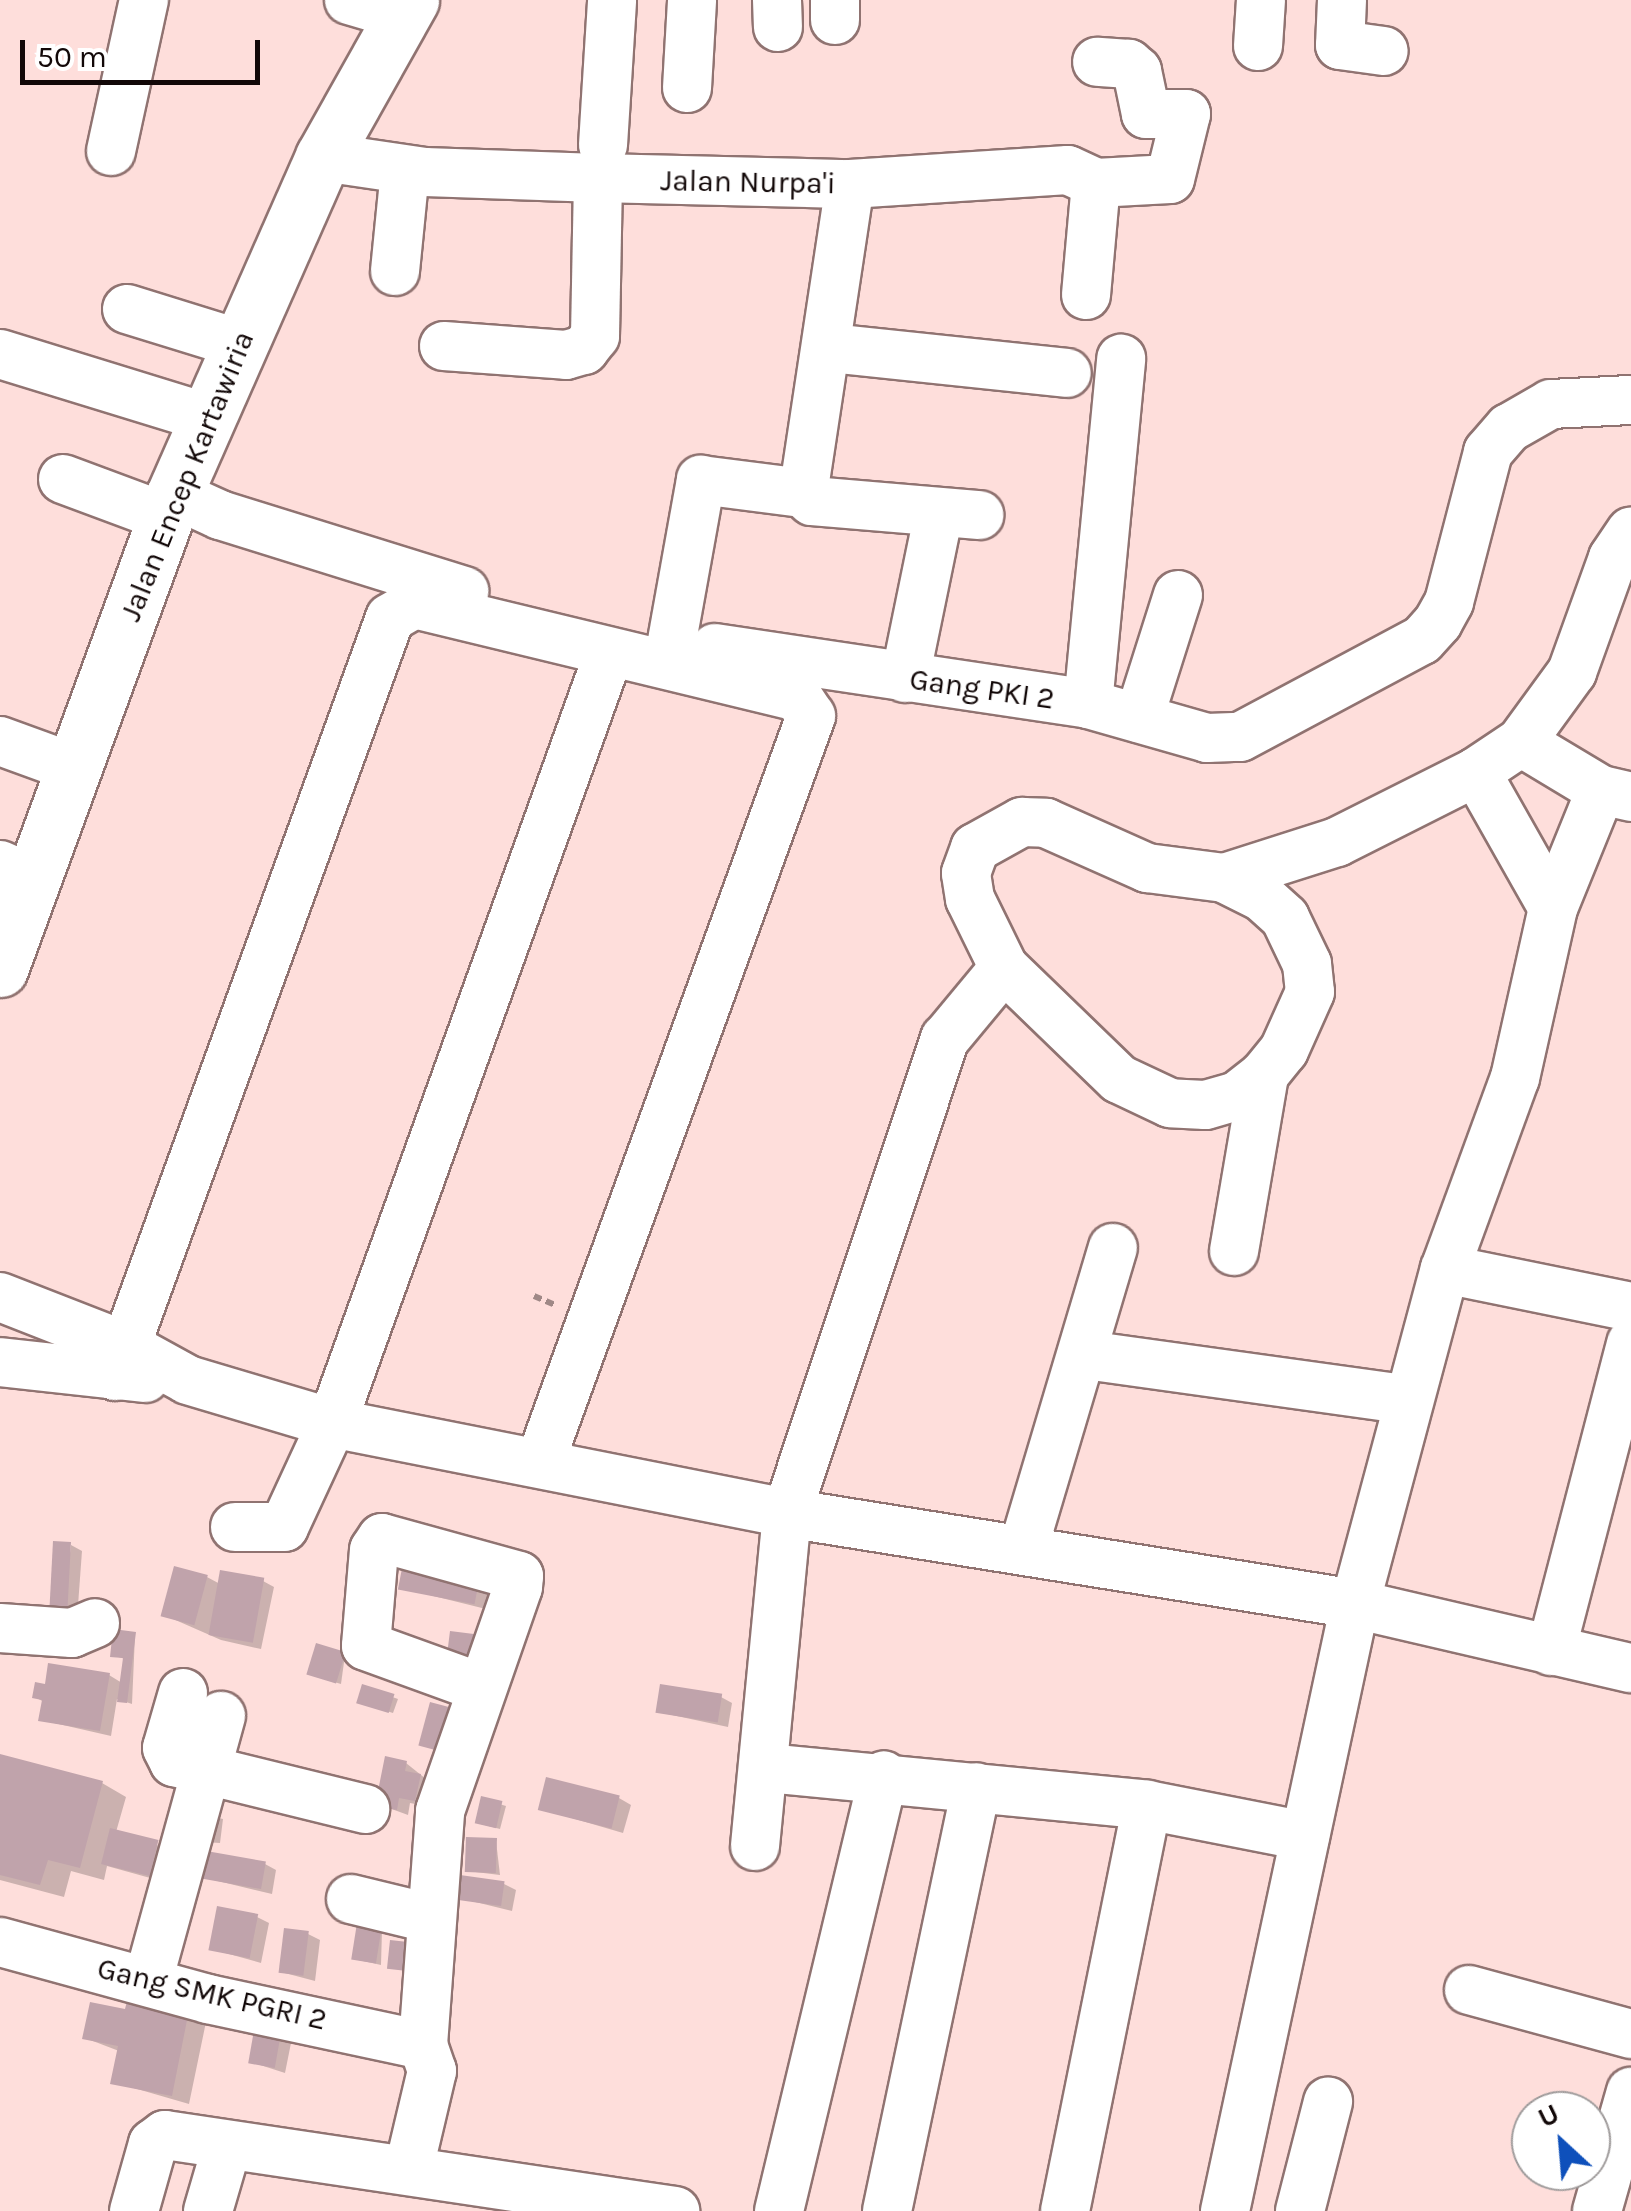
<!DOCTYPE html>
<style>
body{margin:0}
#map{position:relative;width:1631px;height:2211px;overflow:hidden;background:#fededb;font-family:Karla,sans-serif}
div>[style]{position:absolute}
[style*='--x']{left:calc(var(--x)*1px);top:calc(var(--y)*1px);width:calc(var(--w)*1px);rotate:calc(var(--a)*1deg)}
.shadow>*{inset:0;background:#0003}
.building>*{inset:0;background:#c0a3ab;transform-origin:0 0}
.path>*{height:6px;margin-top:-3px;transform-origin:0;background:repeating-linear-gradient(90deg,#9f8886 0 8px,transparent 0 13px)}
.roads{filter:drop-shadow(2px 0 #907371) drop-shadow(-2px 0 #907371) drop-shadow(0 2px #907371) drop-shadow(0 -2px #907371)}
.minor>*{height:48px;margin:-24px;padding:0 24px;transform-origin:24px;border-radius:24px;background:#fff}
.major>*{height:55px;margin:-27.5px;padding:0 27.5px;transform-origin:27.5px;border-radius:27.5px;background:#fff}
span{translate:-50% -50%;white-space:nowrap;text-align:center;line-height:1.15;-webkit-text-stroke:10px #fff;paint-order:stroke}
.street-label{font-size:30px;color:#120808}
.north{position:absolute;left:1511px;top:2091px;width:100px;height:100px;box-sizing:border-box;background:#fff;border:2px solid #a09c9c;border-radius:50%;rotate:334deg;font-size:28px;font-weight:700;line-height:40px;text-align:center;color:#120808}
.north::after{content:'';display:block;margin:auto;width:35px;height:45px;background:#0e50bb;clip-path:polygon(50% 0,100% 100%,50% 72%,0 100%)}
.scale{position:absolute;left:20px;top:40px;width:240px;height:45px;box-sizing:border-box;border:5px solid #120808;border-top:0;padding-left:12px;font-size:30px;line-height:35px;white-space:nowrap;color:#120808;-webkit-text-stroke:8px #fff;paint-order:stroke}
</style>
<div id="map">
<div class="shadow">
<i style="clip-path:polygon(71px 1545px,82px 1551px,77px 1619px,62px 1618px)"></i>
<i style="clip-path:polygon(207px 1577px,220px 1584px,263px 1581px,274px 1587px,261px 1649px,221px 1640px,164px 1615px)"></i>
<i style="clip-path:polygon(491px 1582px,486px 1609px,401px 1588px)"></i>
<i style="clip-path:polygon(135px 1635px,132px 1704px,117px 1699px,111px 1736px,41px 1720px,44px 1702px,35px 1697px,47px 1687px,109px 1675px,122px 1683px,125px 1659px,112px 1655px)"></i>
<i style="clip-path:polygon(345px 1655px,341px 1684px,314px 1676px)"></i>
<i style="clip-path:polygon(364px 1687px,398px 1699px,393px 1713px,364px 1704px)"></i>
<i style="clip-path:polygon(721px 1697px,732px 1703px,728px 1727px,658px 1712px)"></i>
<i style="clip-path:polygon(0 1756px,102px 1783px,126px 1797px,116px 1832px,169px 1849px,161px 1881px,107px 1866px,104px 1880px,71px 1871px,64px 1897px,0 1880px)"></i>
<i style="clip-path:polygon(406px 1763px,431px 1783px,426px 1806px,410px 1803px,408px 1815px,378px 1804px)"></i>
<i style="clip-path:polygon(619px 1798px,631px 1805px,623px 1833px,541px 1809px)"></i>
<i style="clip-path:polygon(483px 1799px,506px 1806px,500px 1829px,481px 1824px)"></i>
<i style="clip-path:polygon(202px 1814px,223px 1819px,220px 1843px,204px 1842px)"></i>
<i style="clip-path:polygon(496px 1841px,500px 1875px,467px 1871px)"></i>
<i style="clip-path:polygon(265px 1864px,276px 1870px,272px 1894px,193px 1875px)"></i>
<i style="clip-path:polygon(504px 1884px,516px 1890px,512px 1911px,459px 1898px)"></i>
<i style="clip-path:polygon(257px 1917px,269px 1923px,261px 1963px,211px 1949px)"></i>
<i style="clip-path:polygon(382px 1930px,381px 1965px,354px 1959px)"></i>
<i style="clip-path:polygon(308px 1934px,320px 1940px,315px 1981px,281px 1972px)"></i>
<i style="clip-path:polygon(130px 2000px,206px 2022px,189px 2104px,113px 2082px,119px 2051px,85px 2038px,127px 2012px)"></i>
<i style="clip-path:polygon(282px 2026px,293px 2033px,285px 2073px,251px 2062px)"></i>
</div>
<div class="building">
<i style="left:53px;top:1541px;width:18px;height:72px;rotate:3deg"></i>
<i style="left:404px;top:1558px;width:78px;height:32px;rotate:11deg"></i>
<i style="left:174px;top:1566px;width:35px;height:52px;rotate:15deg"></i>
<i style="left:220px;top:1570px;width:45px;height:66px;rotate:10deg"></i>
<i style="clip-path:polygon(113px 1629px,136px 1632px,127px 1703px,117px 1702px,123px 1658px,110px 1657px)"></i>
<i style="left:450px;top:1631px;width:32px;height:34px;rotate:7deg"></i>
<i style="left:316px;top:1643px;width:31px;height:33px;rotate:17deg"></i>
<i style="clip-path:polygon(48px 1663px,110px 1673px,100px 1731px,38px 1721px,42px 1700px,32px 1698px,35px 1682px,45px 1684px)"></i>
<i style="left:362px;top:1684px;width:34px;height:20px;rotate:17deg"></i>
<i style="left:660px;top:1684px;width:63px;height:29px;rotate:9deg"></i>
<i style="left:430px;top:1702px;width:31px;height:45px;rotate:15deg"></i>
<i style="clip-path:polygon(0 1754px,103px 1781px,80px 1868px,48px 1860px,40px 1885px,0 1875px)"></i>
<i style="clip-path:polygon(385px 1756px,407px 1761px,405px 1771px,421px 1774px,415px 1801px,399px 1798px,397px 1810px,375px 1806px)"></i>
<i style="left:546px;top:1777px;width:76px;height:34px;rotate:14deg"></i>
<i style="left:481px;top:1796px;width:22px;height:28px;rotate:13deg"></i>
<i style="left:110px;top:1828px;width:50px;height:37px;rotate:14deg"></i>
<i style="left:466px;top:1837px;width:31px;height:35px;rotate:2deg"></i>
<i style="left:195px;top:1849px;width:72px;height:28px;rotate:10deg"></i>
<i style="left:460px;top:1875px;width:45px;height:25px;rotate:8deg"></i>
<i style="left:217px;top:1906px;width:42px;height:45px;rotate:11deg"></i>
<i style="left:357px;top:1923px;width:25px;height:37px;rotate:9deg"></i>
<i style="left:284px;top:1928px;width:25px;height:45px;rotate:7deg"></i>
<i style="left:390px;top:1940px;width:18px;height:29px;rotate:6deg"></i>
<i style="clip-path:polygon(128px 1997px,189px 2010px,172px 2096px,110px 2084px,118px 2046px,82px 2039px,90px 2002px,125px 2009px)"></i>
<i style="left:256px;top:2019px;width:27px;height:45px;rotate:10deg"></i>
</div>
<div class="path">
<i style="--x:534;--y:1296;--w:25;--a:23"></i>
</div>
<div class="roads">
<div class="minor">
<i style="--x:349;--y:0;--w:53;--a:16.4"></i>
<i style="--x:777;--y:0;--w:27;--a:88"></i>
<i style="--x:1342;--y:0;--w:45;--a:92.5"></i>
<i style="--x:1340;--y:45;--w:44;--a:7.8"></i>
<i style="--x:835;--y:20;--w:20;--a:-90"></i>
<i style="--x:1258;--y:46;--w:46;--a:-86.3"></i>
<i style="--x:687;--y:88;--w:88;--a:-86.7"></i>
<i style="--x:603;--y:145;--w:145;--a:-86.4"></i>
<i style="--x:111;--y:151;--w:155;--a:-77.7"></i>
<i style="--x:323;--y:157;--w:103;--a:8.4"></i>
<i style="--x:425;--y:172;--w:173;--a:2"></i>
<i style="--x:598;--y:178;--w:252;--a:1.4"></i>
<i style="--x:850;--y:184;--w:218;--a:-3.7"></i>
<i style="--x:1068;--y:170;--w:31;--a:25"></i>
<i style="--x:1096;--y:183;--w:74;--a:-3.1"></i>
<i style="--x:1170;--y:179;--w:67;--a:-76.2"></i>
<i style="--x:1186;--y:114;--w:40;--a:180"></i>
<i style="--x:1146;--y:114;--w:44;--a:-101.8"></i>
<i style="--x:1137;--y:71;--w:11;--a:-139"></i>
<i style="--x:1129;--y:64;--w:32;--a:-176"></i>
<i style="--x:850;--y:184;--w:313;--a:98.6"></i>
<i style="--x:803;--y:493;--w:12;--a:42"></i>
<i style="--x:812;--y:501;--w:168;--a:4.8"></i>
<i style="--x:395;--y:271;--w:101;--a:-84.3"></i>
<i style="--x:1086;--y:295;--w:112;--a:-84.9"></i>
<i style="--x:127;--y:309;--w:118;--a:17.2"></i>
<i style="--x:444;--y:346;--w:122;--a:4.2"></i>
<i style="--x:566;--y:355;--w:19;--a:-16"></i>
<i style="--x:584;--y:350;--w:18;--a:-52"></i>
<i style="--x:595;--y:336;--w:158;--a:-88.9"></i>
<i style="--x:829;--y:348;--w:239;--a:6"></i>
<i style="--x:0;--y:354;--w:218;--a:17.1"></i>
<i style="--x:63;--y:479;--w:109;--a:20.4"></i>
<i style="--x:174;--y:494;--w:51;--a:24.5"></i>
<i style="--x:220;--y:515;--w:256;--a:17.3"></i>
<i style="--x:672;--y:641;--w:164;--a:-79.8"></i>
<i style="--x:701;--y:480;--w:103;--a:7.3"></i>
<i style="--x:715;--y:648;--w:377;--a:8.5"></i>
<i style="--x:1088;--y:704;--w:124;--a:15.9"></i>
<i style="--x:1207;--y:738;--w:33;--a:-2"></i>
<i style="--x:1240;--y:737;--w:206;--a:-28.1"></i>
<i style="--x:1422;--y:640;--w:24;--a:-48"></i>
<i style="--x:1438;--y:622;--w:23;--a:-61"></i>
<i style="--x:1449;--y:602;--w:155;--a:-75.4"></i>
<i style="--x:1488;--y:452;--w:32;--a:-49"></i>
<i style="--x:1509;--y:428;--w:48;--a:-29.7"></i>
<i style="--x:1551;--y:404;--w:80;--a:-2.9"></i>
<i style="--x:905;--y:678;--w:168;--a:-78.4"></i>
<i style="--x:1088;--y:704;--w:347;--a:-84.5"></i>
<i style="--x:1139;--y:718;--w:129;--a:-72.4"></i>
<i style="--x:0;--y:741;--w:79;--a:20"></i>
<i style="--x:1521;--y:742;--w:93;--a:31"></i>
<i style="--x:1601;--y:790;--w:31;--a:13"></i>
<i style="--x:1476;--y:772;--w:156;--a:60.5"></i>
<i style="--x:1022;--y:822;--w:24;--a:2"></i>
<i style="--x:1046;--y:823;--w:111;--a:24"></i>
<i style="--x:1147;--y:868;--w:78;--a:7.4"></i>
<i style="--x:1224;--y:878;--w:42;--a:26.6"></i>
<i style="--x:1262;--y:897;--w:31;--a:42"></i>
<i style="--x:1285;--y:918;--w:51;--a:64.4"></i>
<i style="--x:1307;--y:964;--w:28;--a:84"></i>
<i style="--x:1310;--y:992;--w:64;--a:114.1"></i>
<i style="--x:1284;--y:1050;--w:32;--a:129"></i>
<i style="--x:1264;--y:1075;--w:34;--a:142"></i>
<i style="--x:1237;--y:1096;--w:33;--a:164"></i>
<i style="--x:1205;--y:1105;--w:35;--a:-177"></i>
<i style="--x:1170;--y:1103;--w:56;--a:-154.8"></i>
<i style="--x:1119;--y:1079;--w:160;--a:-136"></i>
<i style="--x:1004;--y:968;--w:77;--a:-116.2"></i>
<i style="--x:970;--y:899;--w:26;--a:-99"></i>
<i style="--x:966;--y:873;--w:27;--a:-70"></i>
<i style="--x:975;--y:848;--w:54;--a:-29"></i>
<i style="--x:0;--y:865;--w:36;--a:24"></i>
<i style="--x:1224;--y:878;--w:119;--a:-17.7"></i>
<i style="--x:1337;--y:842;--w:156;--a:-26.7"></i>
<i style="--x:1476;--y:772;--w:54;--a:-33.7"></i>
<i style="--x:1521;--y:742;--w:87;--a:-53.9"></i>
<i style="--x:1572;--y:672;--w:121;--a:-70.2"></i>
<i style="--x:1613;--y:558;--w:32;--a:-56"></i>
<i style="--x:1234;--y:1251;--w:179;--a:-80.3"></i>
<i style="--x:1445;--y:1269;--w:190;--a:11.5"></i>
<i style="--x:0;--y:1297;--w:137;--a:21.3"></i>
<i style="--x:128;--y:1347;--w:68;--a:28.8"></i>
<i style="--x:188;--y:1380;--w:150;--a:16.6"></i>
<i style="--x:332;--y:1423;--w:464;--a:11.2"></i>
<i style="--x:787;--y:1513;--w:575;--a:9.1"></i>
<i style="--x:1355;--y:1604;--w:283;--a:13.1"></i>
<i style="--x:1086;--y:1355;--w:326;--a:7.9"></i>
<i style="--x:0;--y:1362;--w:146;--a:6.3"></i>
<i style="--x:115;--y:1376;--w:806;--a:-70.06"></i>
<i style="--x:390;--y:618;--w:28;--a:-30"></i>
<i style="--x:414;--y:604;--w:395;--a:13.6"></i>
<i style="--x:798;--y:697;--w:23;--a:56"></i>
<i style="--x:811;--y:716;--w:794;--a:109.96"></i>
<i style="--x:235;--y:1527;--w:49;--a:0"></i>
<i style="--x:284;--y:1527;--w:115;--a:-65.2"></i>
<i style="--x:332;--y:1423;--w:818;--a:-70.21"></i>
<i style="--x:1024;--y:1546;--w:311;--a:-73.4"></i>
<i style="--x:0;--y:1628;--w:72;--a:4"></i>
<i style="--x:72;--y:1633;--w:25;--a:-23"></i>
<i style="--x:1551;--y:1651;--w:318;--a:-75.4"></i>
<i style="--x:183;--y:1693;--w:57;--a:106.2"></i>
<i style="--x:167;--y:1748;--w:16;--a:63"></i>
<i style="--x:174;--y:1762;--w:197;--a:13.8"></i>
<i style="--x:766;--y:1768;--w:383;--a:5.5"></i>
<i style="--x:1147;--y:1805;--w:161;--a:11.1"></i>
<i style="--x:755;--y:1846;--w:335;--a:-84.5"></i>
<i style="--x:787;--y:1513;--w:500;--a:-71.6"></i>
<i style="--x:945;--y:1039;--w:92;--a:-50.3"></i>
<i style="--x:351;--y:1899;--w:80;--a:13.7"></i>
<i style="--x:0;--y:1942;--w:216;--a:15.3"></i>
<i style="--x:208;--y:1999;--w:220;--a:12.1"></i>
<i style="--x:148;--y:1981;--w:275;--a:-74.6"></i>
<i style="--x:1469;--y:1990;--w:168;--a:15.2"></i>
<i style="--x:409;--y:2168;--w:100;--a:-76.7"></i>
<i style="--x:432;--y:2071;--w:28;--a:-109"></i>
<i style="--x:423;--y:2045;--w:235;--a:-85.8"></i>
<i style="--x:440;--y:1811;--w:237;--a:-70.8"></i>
<i style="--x:518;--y:1587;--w:11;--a:-85"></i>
<i style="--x:519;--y:1576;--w:142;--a:-164.5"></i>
<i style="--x:382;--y:1538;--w:14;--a:124"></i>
<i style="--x:374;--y:1550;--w:96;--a:94.8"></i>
<i style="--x:366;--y:1646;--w:123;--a:19.9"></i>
<i style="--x:134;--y:2211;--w:70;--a:-74.2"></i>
<i style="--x:153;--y:2144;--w:15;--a:-37"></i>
<i style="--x:165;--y:2135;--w:516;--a:8.48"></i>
<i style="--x:208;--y:2211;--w:68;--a:-73.7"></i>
<i style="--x:779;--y:2211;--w:448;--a:-76.5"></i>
<i style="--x:887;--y:2211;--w:433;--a:-78.1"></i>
<i style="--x:1065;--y:2211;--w:414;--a:-78.6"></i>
<i style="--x:1225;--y:2211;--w:621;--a:-77.91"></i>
<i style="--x:1355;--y:1604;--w:347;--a:-75"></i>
<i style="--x:1445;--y:1269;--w:203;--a:-69.9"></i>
<i style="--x:1515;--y:1078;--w:174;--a:-77.4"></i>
<i style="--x:1553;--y:908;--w:127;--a:-67.9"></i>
<i style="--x:1300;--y:2211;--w:113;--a:-75.6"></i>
<i style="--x:1597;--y:2211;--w:124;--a:-74.1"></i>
</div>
<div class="major">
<i style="--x:0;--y:969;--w:503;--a:-69.87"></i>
<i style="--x:173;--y:497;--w:372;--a:-66.2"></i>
<i style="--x:323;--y:157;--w:180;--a:-60.7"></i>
</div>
</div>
<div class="street-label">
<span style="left:748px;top:182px;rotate:1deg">Jalan Nurpa'i</span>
<span style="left:187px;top:476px;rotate:-68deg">Jalan Encep Kartawiria</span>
<span style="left:982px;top:689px;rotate:8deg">Gang PKI 2</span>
<span style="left:212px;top:1994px;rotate:13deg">Gang SMK PGRI 2</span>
</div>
<div class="north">U</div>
<div class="scale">50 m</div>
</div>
